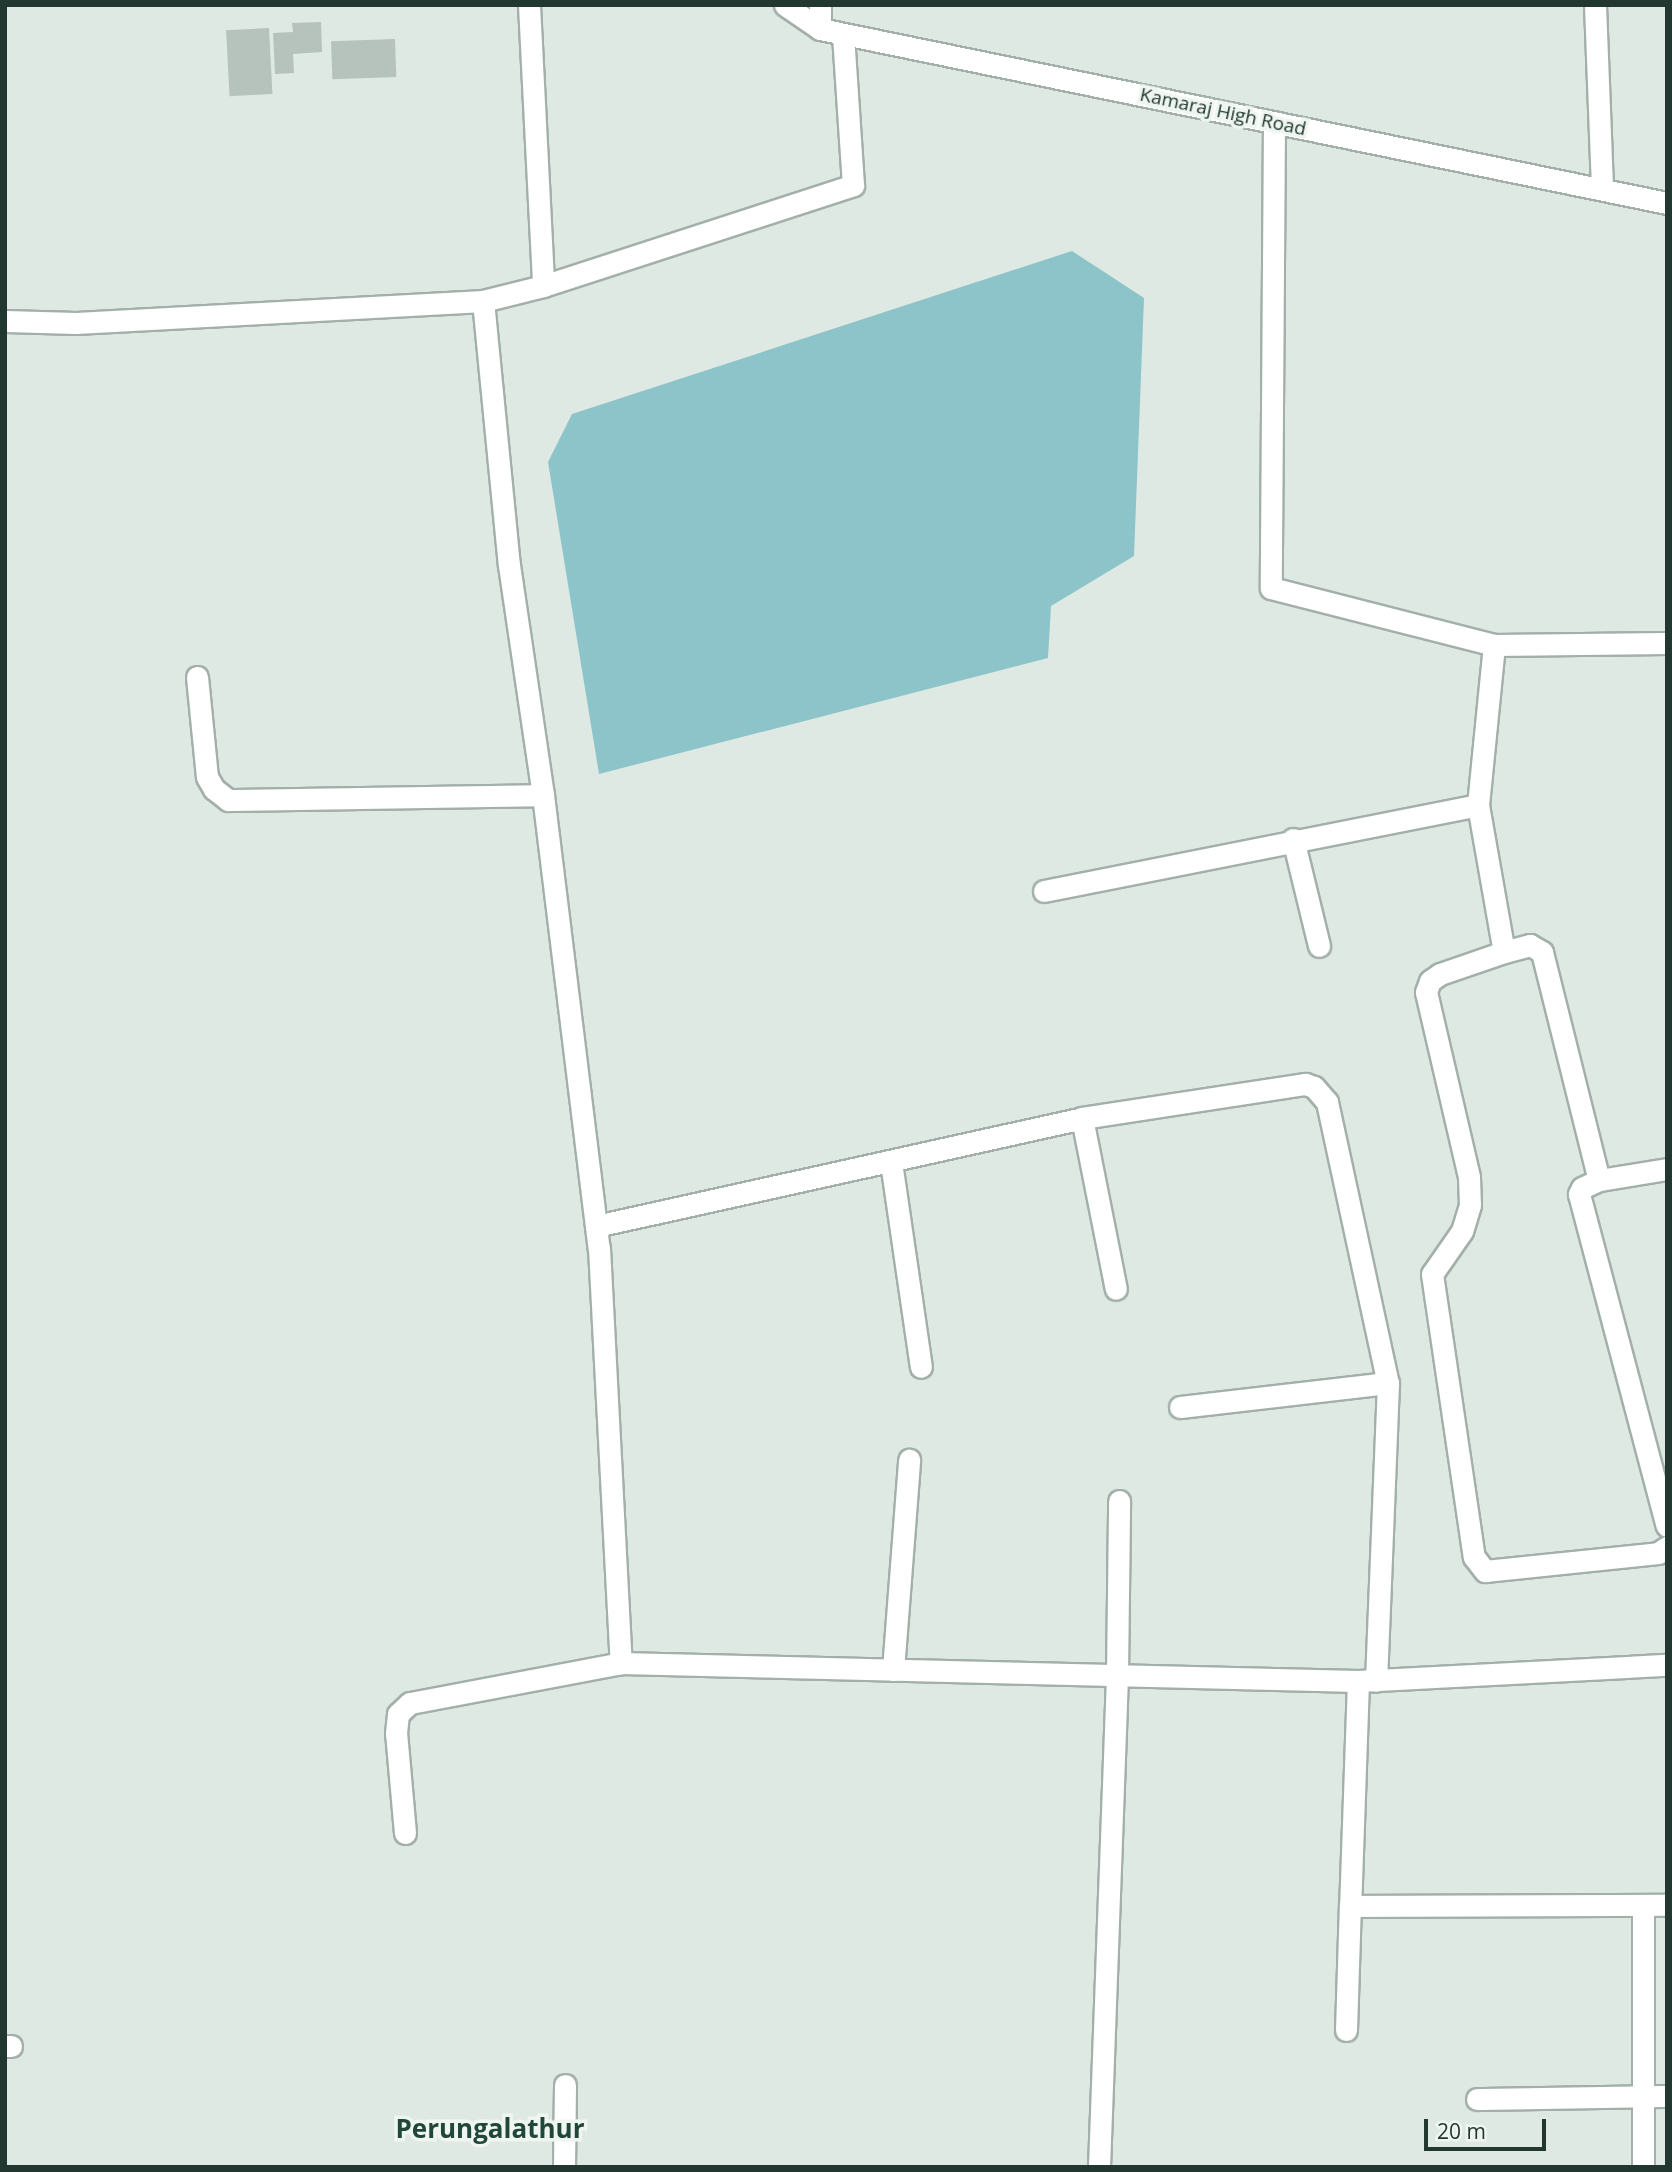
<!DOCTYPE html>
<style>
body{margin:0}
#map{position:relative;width:1672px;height:2172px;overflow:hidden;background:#dfe9e4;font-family:"Open Sans",sans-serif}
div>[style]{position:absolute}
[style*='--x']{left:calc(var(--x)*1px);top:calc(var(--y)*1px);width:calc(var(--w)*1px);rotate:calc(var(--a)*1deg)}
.water>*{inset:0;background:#8cc4c9}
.building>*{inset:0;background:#b5c3bc;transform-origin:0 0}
.roads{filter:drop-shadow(2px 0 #a3b0aa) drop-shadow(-2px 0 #a3b0aa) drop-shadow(0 2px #a3b0aa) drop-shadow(0 -2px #a3b0aa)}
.street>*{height:21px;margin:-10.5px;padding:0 10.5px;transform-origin:10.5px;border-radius:10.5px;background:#fff}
.secondary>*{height:21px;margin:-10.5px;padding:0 10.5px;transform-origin:10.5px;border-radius:10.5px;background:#fff}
span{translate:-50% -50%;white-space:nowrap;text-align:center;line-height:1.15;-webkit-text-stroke:7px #eff6f2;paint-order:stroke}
.street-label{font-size:19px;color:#223730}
.district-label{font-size:26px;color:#20473a;font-weight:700}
.frame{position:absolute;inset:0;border:7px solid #223730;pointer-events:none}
.scale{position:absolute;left:1424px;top:2119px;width:122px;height:32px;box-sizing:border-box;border:4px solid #223730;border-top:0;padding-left:9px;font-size:21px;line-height:24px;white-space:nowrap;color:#223730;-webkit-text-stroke:5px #eff6f2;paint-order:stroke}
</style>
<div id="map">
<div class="water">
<i style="clip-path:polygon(1072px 251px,1144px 298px,1134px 556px,1051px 606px,1048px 658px,599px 774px,548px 462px,572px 414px)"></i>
</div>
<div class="building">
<i style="clip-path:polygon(321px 22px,322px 52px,293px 54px,294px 73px,275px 74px,273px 33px,293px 32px,292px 23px)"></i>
<i style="left:269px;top:28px;width:66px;height:43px;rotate:87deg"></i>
<i style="left:395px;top:39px;width:38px;height:64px;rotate:88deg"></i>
</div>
<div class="roads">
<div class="street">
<i style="--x:529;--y:5;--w:281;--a:87.1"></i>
<i style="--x:1595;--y:5;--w:184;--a:87.8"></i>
<i style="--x:820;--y:29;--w:24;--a:-90"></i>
<i style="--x:1274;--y:122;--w:466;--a:90.4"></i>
<i style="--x:1271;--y:588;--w:230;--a:14.3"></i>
<i style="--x:1494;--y:645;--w:173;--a:-0.7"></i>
<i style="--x:483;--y:301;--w:265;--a:84.4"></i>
<i style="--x:509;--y:565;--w:232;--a:81.6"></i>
<i style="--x:543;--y:795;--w:456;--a:83"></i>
<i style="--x:599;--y:1248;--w:416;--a:87"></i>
<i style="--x:5;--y:321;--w:71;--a:1.6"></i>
<i style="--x:76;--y:323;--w:408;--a:-3.1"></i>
<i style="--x:483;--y:301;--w:62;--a:-14"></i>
<i style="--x:543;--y:286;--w:326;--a:-18"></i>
<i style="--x:853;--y:185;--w:151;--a:-93.8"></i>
<i style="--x:197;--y:677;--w:100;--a:84.3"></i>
<i style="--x:207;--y:777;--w:14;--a:60"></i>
<i style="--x:214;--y:789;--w:18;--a:38"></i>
<i style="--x:228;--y:800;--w:315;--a:-0.9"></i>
<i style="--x:1478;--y:805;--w:149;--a:80"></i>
<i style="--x:1504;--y:952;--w:68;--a:161"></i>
<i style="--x:1440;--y:974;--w:12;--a:145"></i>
<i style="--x:1430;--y:981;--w:12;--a:110"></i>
<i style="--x:1426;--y:992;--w:190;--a:76.9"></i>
<i style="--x:1469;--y:1177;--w:28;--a:88"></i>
<i style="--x:1470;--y:1205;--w:27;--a:107"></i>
<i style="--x:1462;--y:1231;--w:52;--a:124.9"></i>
<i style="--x:1432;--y:1274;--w:286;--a:81.6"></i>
<i style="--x:1474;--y:1557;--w:18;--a:52"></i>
<i style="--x:1485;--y:1571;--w:174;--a:-5.9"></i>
<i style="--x:1658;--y:1553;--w:11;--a:-34"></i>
<i style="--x:1293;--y:839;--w:110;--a:76.3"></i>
<i style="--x:1044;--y:891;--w:442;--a:-11.2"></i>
<i style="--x:1478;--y:805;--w:161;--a:-84.3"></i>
<i style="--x:1504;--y:952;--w:27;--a:-15"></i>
<i style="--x:1530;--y:945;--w:14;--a:30"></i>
<i style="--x:1542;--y:952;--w:235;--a:76"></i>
<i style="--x:1082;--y:1118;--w:174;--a:78.8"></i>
<i style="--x:891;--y:1162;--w:207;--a:81.7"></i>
<i style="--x:1667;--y:1169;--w:69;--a:170.8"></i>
<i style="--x:1599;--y:1180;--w:19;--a:155"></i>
<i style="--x:1582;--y:1188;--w:7;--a:117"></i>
<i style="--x:1579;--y:1194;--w:343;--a:75.2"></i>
<i style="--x:596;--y:1226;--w:498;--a:-12.5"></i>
<i style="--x:1082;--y:1118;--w:226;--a:-8.7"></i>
<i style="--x:1305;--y:1084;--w:9;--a:18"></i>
<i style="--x:1314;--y:1087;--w:20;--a:49"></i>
<i style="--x:1327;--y:1102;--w:288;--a:77.8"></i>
<i style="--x:1388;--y:1383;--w:298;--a:92.3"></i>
<i style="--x:1180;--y:1407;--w:209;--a:-6.6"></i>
<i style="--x:893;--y:1670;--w:211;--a:-85.6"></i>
<i style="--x:1358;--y:1681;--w:225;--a:92"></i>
<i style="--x:1350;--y:1906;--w:317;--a:-0.2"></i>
<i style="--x:405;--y:1833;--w:100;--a:-95.1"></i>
<i style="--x:396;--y:1733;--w:19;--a:-84"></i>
<i style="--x:398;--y:1714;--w:16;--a:-43"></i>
<i style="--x:410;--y:1703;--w:215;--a:-10.7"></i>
<i style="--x:621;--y:1663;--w:737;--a:1.4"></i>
<i style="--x:1358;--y:1681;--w:309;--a:-3"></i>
<i style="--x:1643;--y:1907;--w:260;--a:90"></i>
<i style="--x:1346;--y:2030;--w:124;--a:-88.2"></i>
<i style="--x:5;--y:2046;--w:6;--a:0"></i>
<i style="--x:1477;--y:2099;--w:190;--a:-0.9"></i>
<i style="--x:564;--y:2167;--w:82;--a:-89.3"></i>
<i style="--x:1099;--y:2167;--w:492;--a:-87.9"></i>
<i style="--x:1117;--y:1675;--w:174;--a:-89.3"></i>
</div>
<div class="secondary">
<i style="--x:785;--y:5;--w:42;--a:34.4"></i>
<i style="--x:820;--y:29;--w:865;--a:11.61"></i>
</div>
</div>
<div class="street-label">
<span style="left:1223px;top:112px;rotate:12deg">Kamaraj High Road</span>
</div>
<div class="district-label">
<span style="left:490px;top:2129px">Perungalathur</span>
</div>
<div class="frame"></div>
<div class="scale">20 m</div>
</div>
